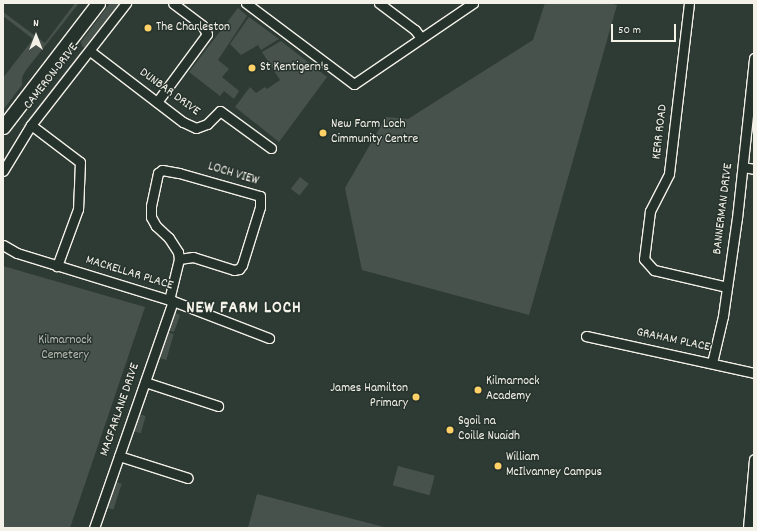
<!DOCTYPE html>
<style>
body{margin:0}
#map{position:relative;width:757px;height:531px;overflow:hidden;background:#2e3b34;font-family:Dekko,sans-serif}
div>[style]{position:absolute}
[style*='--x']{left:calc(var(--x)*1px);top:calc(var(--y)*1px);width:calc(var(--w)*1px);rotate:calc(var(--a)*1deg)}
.green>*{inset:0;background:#48524c;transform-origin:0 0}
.roads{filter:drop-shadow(1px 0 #f4f1e8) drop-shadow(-1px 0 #f4f1e8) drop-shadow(0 1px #f4f1e8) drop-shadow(0 -1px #f4f1e8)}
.minor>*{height:9px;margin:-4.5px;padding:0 4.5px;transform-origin:4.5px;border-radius:4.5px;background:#26332d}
.secondary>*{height:13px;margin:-6.5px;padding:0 6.5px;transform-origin:6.5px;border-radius:6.5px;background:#26332d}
.dots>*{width:11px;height:11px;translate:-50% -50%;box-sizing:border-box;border:2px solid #26332d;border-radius:50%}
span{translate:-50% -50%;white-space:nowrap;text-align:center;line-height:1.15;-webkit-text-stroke:3px #26332d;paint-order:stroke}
.poi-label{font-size:13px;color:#f4f1e8}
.left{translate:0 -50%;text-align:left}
.right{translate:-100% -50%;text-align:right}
.street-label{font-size:13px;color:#f4f1e8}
.park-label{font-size:13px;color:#b8b9b1}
.district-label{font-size:17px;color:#f4f1e8;font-weight:700;letter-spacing:1px}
.frame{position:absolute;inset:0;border:4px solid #f4f1e8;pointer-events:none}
.north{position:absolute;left:16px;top:16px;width:40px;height:40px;-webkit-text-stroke:3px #26332d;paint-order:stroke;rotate:0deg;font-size:11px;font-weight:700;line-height:16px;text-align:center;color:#f4f1e8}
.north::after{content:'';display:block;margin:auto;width:14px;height:18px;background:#f4f1e8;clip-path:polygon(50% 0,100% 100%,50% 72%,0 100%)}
.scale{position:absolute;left:611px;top:24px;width:65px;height:18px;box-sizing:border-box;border:2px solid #f4f1e8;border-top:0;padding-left:5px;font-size:12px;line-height:14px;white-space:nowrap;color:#f4f1e8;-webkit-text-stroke:3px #26332d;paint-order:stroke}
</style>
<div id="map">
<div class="green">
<i style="clip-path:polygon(75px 3px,79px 3px,26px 70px,22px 77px,22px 85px,3px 110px,3px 78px,33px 39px,3px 16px,3px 12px,45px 43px)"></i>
<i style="clip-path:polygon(110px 3px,122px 3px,87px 50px,82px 46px,81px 42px)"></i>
<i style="clip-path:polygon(545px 3px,609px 3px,617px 5px,529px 315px,362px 270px,345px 188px,386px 117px,408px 119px,533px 40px)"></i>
<i style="clip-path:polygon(238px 8px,247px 16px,218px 60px,229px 69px,222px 77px,239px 91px,234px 99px,224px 91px,220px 96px,189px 72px)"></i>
<i style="clip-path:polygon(249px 17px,279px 39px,261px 50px,258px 45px,241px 55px,230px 44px)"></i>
<i style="clip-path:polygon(281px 41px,327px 77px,279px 142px,235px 107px,250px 87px,256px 93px,265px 87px,267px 89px,280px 80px,262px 52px)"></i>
<i style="clip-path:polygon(82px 50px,84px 53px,74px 66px,70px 68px,46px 98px,27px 129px,23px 125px,26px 122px)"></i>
<i style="left:300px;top:177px;width:11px;height:15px;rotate:38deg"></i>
<i style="clip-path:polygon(3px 266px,145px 307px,70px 528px,3px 528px)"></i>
<i style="clip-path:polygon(175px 313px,180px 315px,174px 332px,167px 330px,173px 315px)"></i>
<i style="left:167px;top:332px;width:7px;height:27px;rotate:16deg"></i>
<i style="left:139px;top:414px;width:7px;height:18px;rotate:16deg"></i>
<i style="left:398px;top:466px;width:38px;height:20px;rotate:15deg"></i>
<i style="left:116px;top:482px;width:6px;height:27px;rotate:18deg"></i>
<i style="clip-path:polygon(257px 494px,384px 527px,383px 528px,248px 528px)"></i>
</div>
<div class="roads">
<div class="minor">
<i style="--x:246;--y:3;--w:135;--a:36.9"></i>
<i style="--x:354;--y:84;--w:144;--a:-34.2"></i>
<i style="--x:379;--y:3;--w:45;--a:36.9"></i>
<i style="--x:415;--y:30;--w:10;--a:53"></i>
<i style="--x:689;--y:3;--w:172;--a:96.7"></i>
<i style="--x:669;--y:174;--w:42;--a:117.2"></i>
<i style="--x:650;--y:211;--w:48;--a:97.1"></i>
<i style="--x:644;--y:259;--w:15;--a:48"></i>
<i style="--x:654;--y:270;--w:75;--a:13.1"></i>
<i style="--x:90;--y:51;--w:117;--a:37.4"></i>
<i style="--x:183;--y:122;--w:14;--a:25"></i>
<i style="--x:196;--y:128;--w:12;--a:-20"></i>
<i style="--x:207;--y:124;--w:18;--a:-45"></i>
<i style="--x:220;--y:111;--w:63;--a:36"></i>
<i style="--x:157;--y:102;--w:84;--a:-53.7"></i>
<i style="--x:207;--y:34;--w:10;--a:-119"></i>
<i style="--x:202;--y:25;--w:36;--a:-143"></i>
<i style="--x:31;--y:125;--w:61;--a:37.1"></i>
<i style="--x:80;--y:162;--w:47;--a:92.4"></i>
<i style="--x:78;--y:209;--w:61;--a:110.2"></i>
<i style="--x:743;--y:167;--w:11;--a:10"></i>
<i style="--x:3;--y:171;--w:54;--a:-58.7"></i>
<i style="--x:31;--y:125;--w:155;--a:-52.1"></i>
<i style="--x:3;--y:245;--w:16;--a:30"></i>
<i style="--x:17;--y:253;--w:163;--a:17.1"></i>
<i style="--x:173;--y:301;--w:103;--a:21.1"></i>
<i style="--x:169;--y:300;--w:42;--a:-76.3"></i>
<i style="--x:179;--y:259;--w:7;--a:-98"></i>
<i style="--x:178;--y:252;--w:17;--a:-123"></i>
<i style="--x:169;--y:238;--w:18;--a:-137"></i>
<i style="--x:156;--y:226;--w:10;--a:-119"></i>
<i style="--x:151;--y:217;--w:11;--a:-90"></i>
<i style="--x:151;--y:206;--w:34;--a:-78"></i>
<i style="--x:158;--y:173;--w:5;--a:-37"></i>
<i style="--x:162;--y:170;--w:17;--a:10"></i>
<i style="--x:179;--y:173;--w:84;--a:15.9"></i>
<i style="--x:260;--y:196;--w:11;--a:90"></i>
<i style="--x:260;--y:207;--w:61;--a:107.2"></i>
<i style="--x:242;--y:265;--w:5;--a:127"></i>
<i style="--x:239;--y:269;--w:5;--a:169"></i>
<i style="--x:234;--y:270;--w:43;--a:-162.4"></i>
<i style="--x:193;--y:257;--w:14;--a:172"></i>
<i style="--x:586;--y:336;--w:172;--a:12.4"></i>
<i style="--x:712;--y:363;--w:48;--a:-76.8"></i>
<i style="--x:723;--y:316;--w:99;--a:-81.9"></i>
<i style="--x:737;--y:218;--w:161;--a:-83.9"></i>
<i style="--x:145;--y:382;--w:77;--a:18.2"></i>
<i style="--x:119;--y:456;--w:72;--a:17.7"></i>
<i style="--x:94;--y:528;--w:240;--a:-70.8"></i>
<i style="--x:748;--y:528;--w:69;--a:-85"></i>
</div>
<div class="secondary">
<i style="--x:3;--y:127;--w:156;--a:-52.5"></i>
</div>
</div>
<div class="dots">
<i style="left:148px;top:28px;background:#ffd166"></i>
<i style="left:252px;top:68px;background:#ffd166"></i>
<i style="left:323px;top:133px;background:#ffd166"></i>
<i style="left:478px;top:390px;background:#ffd166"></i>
<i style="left:416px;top:397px;background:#ffd166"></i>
<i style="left:450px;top:430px;background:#ffd166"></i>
<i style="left:498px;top:466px;background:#ffd166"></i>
</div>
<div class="poi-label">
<span class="left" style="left:156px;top:28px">The Charleston</span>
<span class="left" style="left:260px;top:68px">St Kentigern's</span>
<span class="left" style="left:331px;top:133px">New Farm Loch<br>Cimmunity Centre</span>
<span class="left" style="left:486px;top:390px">Kilmarnock<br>Academy</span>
<span class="right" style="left:408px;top:397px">James Hamilton<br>Primary</span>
<span class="left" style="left:458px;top:430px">Sgoil na<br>Coille Nuaidh</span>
<span class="left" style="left:506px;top:466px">William<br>McIlvanney Campus</span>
</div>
<div class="street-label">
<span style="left:52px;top:77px;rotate:-52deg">CAMERON DRIVE</span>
<span style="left:169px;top:93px;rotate:36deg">DUNBAR DRIVE</span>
<span style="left:661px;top:132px;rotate:-83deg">KERR ROAD</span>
<span style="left:233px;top:175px;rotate:17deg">LOCH VIEW</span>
<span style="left:724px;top:209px;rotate:-83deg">BANNERMAN DRIVE</span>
<span style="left:129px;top:274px;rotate:17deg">MACKELLAR PLACE</span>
<span style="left:673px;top:341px;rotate:12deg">GRAHAM PLACE</span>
<span style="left:121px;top:410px;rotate:-71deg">MACFARLANE DRIVE</span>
</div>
<div class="park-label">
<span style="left:65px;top:349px">Kilmarnock<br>Cemetery</span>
</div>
<div class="district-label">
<span style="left:244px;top:310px">NEW FARM LOCH</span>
</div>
<div class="frame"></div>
<div class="north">N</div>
<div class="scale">50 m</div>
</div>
